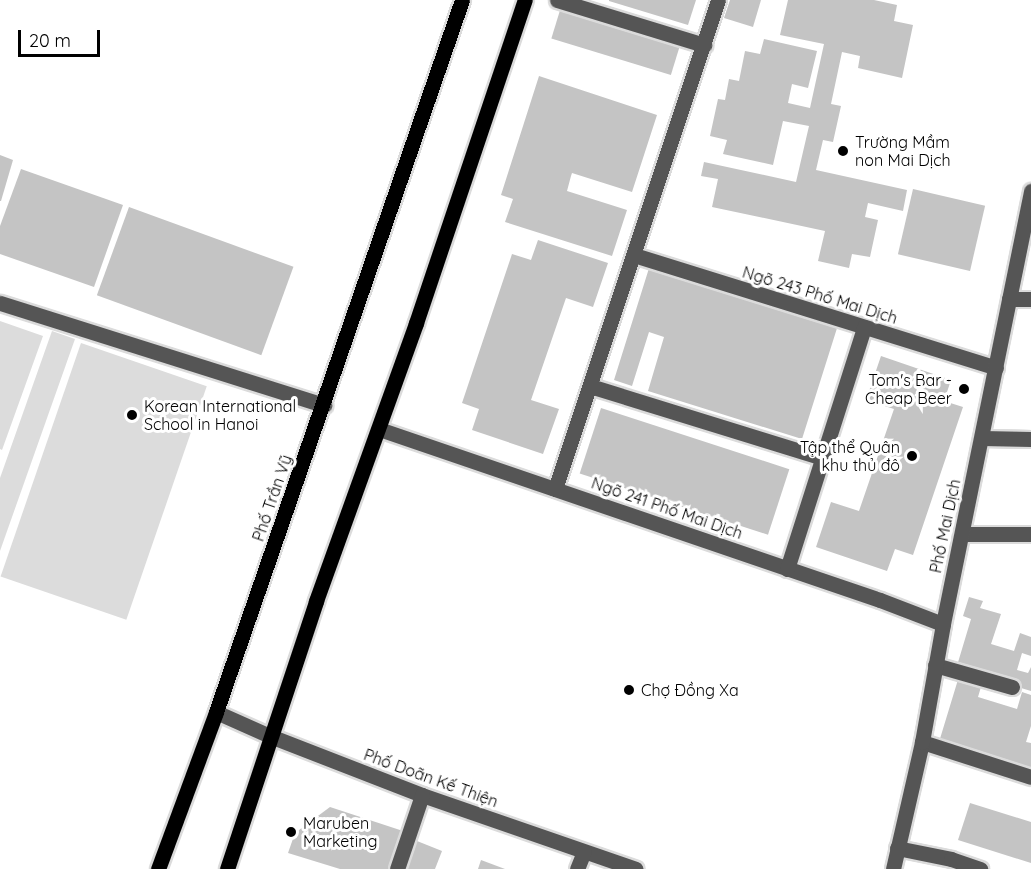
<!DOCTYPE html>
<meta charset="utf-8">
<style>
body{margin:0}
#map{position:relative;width:1031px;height:869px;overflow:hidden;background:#fff;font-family:Quicksand,sans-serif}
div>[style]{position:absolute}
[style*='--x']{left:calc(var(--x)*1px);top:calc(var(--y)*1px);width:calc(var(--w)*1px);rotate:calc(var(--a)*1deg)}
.green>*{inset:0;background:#dcdcdc;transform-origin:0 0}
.building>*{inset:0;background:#c4c4c4;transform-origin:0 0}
.roads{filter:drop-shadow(2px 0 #dbdbdb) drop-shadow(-2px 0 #dbdbdb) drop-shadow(0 2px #dbdbdb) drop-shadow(0 -2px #dbdbdb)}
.minor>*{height:15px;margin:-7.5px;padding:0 7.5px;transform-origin:7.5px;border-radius:7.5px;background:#555}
.major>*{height:15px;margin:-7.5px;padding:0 7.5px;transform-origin:7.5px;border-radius:7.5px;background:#000}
.dots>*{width:16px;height:16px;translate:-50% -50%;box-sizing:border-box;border:3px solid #fff;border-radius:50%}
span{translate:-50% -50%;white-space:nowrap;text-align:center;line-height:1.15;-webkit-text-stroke:6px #fff;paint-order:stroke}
.poi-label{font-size:16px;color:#000}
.left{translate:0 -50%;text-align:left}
.right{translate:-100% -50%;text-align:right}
.street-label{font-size:16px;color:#000}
.scale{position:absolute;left:18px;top:30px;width:82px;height:27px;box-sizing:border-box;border:3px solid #000;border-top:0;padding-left:8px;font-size:18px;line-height:21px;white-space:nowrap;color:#000;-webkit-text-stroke:4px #fff;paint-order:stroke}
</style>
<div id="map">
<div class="green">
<i style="clip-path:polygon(0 321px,43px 336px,2px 450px,0 449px)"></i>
<i style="clip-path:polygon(52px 331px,75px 339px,0 551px,0 478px)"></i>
<i style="left:81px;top:343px;width:133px;height:247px;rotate:19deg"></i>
</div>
<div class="building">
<i style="clip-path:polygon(696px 0,688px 25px,609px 1px,609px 0)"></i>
<i style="clip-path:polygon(730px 0,761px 0,753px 27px,724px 18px)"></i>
<i style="clip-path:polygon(788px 0,874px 0,897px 5px,894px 21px,913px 25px,902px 78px,858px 68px,860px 56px,842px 52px,831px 104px,841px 106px,833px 142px,823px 140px,816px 170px,907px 190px,903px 211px,868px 203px,865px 217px,878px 220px,870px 257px,852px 254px,849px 268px,818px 261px,825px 231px,712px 207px,718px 179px,701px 176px,704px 162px,796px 182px,809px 126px,783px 121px,773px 165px,723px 154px,727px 140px,710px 136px,718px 99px,725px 100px,729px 79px,739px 81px,745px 51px,760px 54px,764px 39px,817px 51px,808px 88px,792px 84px,788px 103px,810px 108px,824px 44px,780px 35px)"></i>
<i style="left:561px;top:7px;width:125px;height:33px;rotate:17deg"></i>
<i style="clip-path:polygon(539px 76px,657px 115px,632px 192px,572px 173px,571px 176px,567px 191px,627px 210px,612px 256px,505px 222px,513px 199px,501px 195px)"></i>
<i style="clip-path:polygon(0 155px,13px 160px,1px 201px,0 201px)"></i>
<i style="clip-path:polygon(21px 169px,123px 205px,94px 287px,0 254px,0 226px)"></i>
<i style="left:913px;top:189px;width:74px;height:67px;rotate:13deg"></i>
<i style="left:129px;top:207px;width:175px;height:94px;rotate:20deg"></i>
<i style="clip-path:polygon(538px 240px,608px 263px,593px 307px,566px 298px,531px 400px,559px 409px,543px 454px,472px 430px,479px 409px,462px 403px,512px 254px,531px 260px)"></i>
<i style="clip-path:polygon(650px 265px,838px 325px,802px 439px,648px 391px,664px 337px,649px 332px,632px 386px,614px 380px)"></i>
<i style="clip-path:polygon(881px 356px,951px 380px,944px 401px,963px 407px,913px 555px,895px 549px,887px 571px,816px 547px,831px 502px,859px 511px,894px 409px,866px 400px)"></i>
<i style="left:601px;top:408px;width:198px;height:69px;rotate:18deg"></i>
<i style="clip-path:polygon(969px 597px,983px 601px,980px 608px,1001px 614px,991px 644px,1014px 651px,1020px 633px,1031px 637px,1031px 656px,1022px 653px,1017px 670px,1028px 673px,1031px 667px,1031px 691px,956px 669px,971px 619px,963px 616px)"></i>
<i style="clip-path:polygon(960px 673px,983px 680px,978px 697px,1017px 709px,1022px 692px,1031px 695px,1031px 726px,1026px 742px,1031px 743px,1031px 770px,939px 742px)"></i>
<i style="clip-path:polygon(970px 803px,1031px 822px,1031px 863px,958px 840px)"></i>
<i style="clip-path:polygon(330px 807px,403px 831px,391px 869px,340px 869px,288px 853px,295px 833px)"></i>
<i style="clip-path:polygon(417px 841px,442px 851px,435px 869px,406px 869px)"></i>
<i style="clip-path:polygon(481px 860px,505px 869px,478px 869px)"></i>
</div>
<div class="roads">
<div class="minor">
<i style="--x:557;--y:0;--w:154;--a:17"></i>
<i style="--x:634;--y:255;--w:379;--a:17.3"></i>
<i style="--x:1009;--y:299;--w:22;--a:0"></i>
<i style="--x:0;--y:303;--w:340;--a:17.5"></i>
<i style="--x:590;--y:386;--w:244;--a:17.2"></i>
<i style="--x:379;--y:429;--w:529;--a:18.85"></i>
<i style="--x:880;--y:600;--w:67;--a:20.9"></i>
<i style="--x:982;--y:438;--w:49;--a:1.2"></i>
<i style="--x:555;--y:489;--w:515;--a:-71.57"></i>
<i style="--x:963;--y:534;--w:68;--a:0"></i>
<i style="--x:787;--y:569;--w:254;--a:-72.3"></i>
<i style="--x:935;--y:665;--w:80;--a:15.9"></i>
<i style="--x:216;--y:712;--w:59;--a:24"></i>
<i style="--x:270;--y:736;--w:163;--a:21.2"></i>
<i style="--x:422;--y:795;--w:226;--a:19.1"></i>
<i style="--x:922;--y:742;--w:114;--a:17.8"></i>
<i style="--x:897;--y:848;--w:55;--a:11.5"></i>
<i style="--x:951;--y:859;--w:31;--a:19"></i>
<i style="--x:397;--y:869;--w:78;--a:-71.3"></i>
<i style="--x:577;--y:869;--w:18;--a:-68"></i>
<i style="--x:893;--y:869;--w:130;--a:-77.1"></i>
<i style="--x:922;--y:742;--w:120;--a:-79.9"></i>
<i style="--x:943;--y:624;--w:442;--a:-78.5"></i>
</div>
<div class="major">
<i style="--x:158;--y:869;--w:167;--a:-69.7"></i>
<i style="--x:216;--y:712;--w:753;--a:-70.94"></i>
<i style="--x:227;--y:869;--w:282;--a:-71.6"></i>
<i style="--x:316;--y:601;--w:295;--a:-70.2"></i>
<i style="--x:416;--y:323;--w:341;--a:-71.4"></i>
</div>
</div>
<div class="dots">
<i style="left:843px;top:151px;background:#000"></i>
<i style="left:964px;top:389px;background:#000"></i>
<i style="left:132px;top:415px;background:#000"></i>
<i style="left:912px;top:456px;background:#000"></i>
<i style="left:629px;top:690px;background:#000"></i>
<i style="left:291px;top:832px;background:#000"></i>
</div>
<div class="poi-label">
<span class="left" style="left:855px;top:151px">Trường Mầm<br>non Mai Dịch</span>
<span class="right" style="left:952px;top:389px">Tom's Bar -<br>Cheap Beer</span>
<span class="left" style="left:144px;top:415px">Korean International<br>School in Hanoi</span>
<span class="right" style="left:900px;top:456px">Tập thể Quân<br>khu thủ đô</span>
<span class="left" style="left:641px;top:690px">Chợ Đồng Xa</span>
<span class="left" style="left:303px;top:832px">Maruben<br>Marketing</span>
</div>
<div class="street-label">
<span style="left:820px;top:295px;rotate:17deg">Ngõ 243 Phố Mai Dịch</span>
<span style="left:272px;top:498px;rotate:-71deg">Phố Trần Vỹ</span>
<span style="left:667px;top:508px;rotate:19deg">Ngõ 241 Phố Mai Dịch</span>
<span style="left:945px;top:526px;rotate:-78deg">Phố Mai Dịch</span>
<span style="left:431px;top:778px;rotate:20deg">Phố Doãn Kế Thiện</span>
</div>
<div class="scale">20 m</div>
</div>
